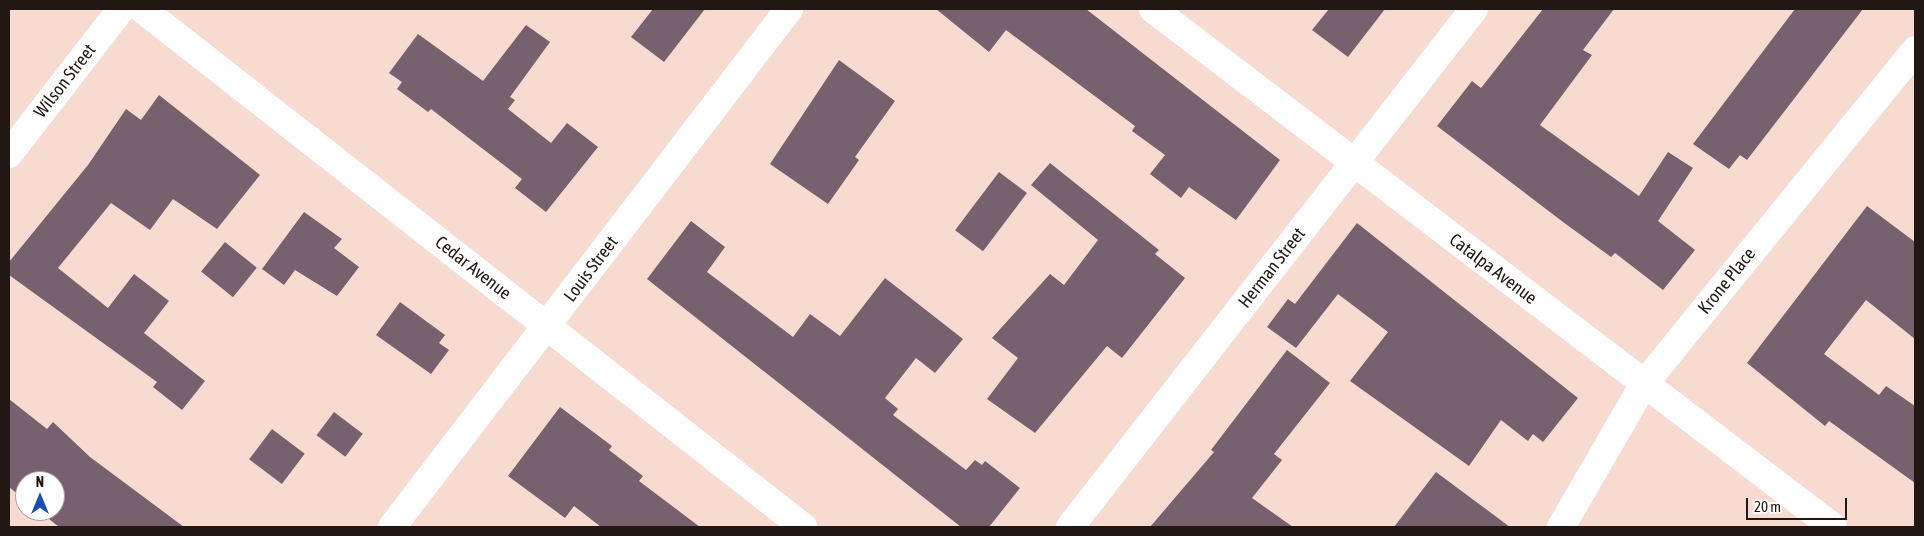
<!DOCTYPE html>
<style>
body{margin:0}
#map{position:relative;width:1924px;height:536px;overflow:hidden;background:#f8dbd0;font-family:"Asap Condensed",sans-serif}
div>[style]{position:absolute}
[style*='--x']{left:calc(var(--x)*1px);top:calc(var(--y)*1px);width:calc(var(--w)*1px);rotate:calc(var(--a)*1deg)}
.building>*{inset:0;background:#78616e;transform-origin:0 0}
.minor>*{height:28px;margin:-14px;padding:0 14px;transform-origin:14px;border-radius:14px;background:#fff}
span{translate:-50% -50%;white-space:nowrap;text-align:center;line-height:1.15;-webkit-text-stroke:5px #fff;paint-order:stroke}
.street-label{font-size:18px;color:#211713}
.frame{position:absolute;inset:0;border:10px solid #211713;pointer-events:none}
.north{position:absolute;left:15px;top:471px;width:50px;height:50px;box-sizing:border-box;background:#fff;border:1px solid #a6a2a1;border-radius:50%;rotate:0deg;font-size:14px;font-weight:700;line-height:20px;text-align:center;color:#211713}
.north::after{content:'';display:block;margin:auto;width:18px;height:22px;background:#164db9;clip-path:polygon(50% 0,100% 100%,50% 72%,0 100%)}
.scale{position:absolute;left:1746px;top:498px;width:101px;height:22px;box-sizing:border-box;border:2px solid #211713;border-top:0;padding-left:6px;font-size:15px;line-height:18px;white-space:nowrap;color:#211713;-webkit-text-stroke:4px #fff;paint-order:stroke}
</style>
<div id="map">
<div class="building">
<i style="clip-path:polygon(653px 9px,705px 9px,664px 62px,631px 37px)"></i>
<i style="clip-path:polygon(936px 9px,1086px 9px,1280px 160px,1236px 220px,1189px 187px,1181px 198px,1150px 174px,1165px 155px,1132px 131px,1135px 126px,1006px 30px,989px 52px)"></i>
<i style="clip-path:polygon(1329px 9px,1385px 9px,1348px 57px,1312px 30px)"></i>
<i style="clip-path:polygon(1543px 9px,1614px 9px,1583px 50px,1592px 55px,1540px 125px,1639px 196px,1668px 152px,1693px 168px,1658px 221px,1695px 250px,1663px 290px,1615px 253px,1611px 257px,1563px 222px,1437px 126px,1472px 81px,1481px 88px)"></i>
<i style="clip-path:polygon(1795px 9px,1863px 9px,1747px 160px,1740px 155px,1729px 169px,1693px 144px)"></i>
<i style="clip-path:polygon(526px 25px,550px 42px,510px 97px,515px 100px,508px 109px,551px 143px,567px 123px,598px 147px,546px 212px,515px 188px,522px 179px,431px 109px,428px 112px,397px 89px,402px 82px,389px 73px,418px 34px,483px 81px)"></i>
<i style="clip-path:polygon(839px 60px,895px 101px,855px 157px,859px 160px,828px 204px,770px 164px)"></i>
<i style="clip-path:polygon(159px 95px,260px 175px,217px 229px,173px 199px,150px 230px,111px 203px,58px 268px,108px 308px,134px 274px,169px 301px,144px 333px,205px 381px,182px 410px,153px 387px,157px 382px,9px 275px,9px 262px,88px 165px,126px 109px,141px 120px)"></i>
<i style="clip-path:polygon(1050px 163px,1159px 250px,1155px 254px,1185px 278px,1122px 358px,1107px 346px,1035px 433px,987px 399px,1018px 358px,992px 338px,1050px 274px,1064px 285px,1098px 240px,1031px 185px)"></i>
<i style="left:999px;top:172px;width:35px;height:73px;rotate:37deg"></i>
<i style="clip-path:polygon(1867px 206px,1915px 242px,1915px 339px,1866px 300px,1824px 354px,1879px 395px,1886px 386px,1915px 406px,1915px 483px,1829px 421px,1825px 426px,1747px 363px)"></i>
<i style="clip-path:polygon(304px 212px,342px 239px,334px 248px,359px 267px,337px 296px,295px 270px,284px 285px,262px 269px)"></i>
<i style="clip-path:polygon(691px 221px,725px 247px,707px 272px,793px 337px,810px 314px,840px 336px,885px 278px,963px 339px,935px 373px,916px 358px,885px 398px,898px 409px,893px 415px,966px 470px,975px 460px,982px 465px,985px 461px,1020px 488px,989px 527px,961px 527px,647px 279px)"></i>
<i style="clip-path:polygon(1357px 223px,1578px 398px,1543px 442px,1533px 434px,1528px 441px,1501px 420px,1469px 466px,1350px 381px,1388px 332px,1338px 294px,1296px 348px,1267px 327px,1288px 299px,1295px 304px)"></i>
<i style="left:225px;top:242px;width:41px;height:38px;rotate:39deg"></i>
<i style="clip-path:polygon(400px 302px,445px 335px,439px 343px,449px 350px,431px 374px,376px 335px)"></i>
<i style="clip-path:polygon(1287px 350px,1330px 383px,1274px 454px,1282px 460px,1252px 498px,1293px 527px,1150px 527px,1214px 452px,1211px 450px)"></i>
<i style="clip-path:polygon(9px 399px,47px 429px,53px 422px,90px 457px,184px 527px,59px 527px,39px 511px,55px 511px,55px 481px,25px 481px,25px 500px,9px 487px)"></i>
<i style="clip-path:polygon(560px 407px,612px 446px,609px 450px,643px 476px,639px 481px,700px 527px,601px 527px,574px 506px,565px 518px,508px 476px)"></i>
<i style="left:334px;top:412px;width:36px;height:29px;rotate:37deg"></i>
<i style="left:272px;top:429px;width:41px;height:38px;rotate:37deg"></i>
<i style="clip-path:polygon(1436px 472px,1510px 527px,1394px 527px)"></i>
</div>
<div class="minor">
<i style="--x:142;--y:9;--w:840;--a:38.08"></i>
<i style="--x:1153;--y:9;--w:855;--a:37.3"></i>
<i style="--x:9;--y:154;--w:183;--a:-52.3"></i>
<i style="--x:392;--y:527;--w:653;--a:-52.53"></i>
<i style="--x:1070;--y:527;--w:657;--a:-52.05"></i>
<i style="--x:1561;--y:527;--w:165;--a:-59.9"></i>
<i style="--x:1644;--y:384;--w:430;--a:-50.9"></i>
</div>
<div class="street-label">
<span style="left:65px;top:81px;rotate:-52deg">Wilson Street</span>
<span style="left:473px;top:268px;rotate:38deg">Cedar Avenue</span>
<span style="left:1272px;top:268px;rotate:-52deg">Herman Street</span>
<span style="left:591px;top:269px;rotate:-53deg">Louis Street</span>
<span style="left:1493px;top:269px;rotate:37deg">Catalpa Avenue</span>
<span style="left:1727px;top:281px;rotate:-51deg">Krone Place</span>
</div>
<div class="frame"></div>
<div class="north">N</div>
<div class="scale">20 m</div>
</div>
